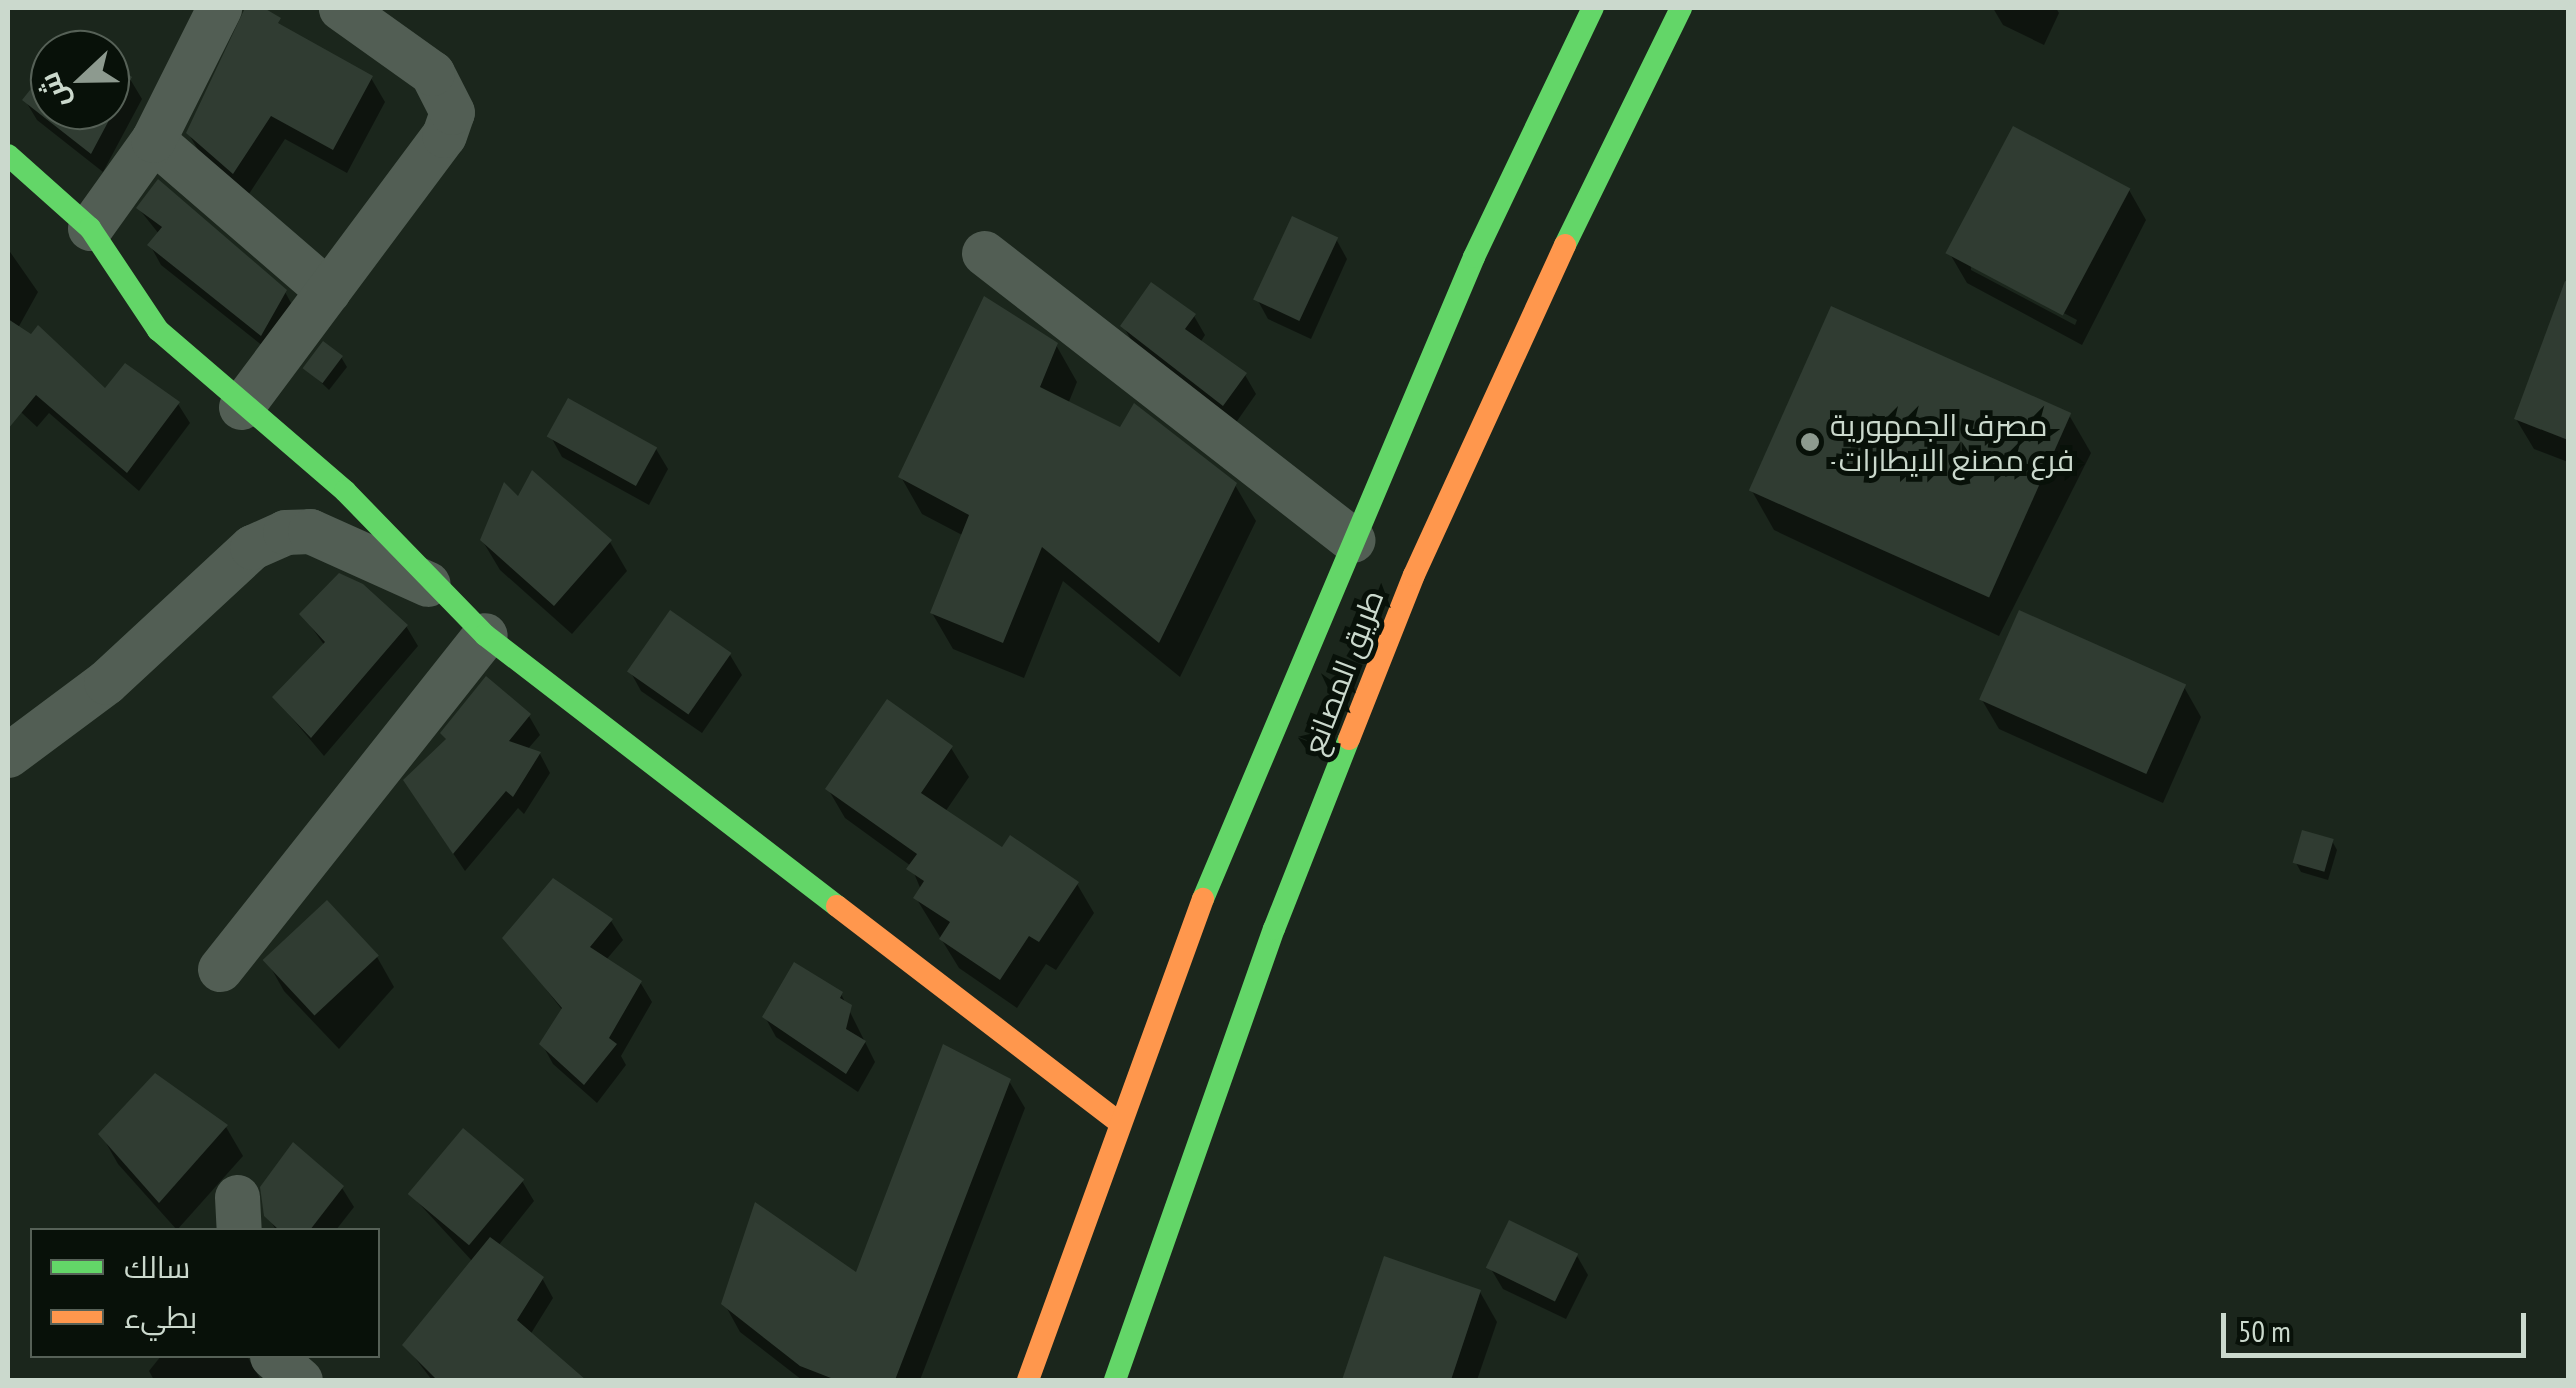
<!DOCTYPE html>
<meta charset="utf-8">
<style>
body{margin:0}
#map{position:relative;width:2576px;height:1388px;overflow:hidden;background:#1b261c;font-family:"PT Sans Narrow",Cairo,sans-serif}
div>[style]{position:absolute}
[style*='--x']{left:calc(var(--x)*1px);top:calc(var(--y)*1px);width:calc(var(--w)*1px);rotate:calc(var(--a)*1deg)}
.shadow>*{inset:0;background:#0007}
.building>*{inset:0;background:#303c32;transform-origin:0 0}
.street>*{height:45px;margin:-22.5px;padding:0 22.5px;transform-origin:22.5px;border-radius:22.5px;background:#525e54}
.fast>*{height:22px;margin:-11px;padding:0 11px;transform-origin:11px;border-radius:11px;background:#63d668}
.slow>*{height:22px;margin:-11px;padding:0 11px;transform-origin:11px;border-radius:11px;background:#ff974d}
.dots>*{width:28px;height:28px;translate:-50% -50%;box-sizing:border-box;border:5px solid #081109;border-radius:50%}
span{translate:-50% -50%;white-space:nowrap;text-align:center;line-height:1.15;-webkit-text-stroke:10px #081109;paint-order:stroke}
.poi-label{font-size:30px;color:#cbd9cd}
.left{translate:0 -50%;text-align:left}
.street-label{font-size:30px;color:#cbd9cd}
.frame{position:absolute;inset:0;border:10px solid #cbd9cd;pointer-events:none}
.legend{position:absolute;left:30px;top:1228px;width:350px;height:130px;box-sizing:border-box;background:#081109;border:2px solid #566157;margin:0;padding:12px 18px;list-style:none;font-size:30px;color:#cbd9cd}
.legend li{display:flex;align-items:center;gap:20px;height:50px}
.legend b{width:50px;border:2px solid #566157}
.north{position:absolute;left:30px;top:30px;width:100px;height:100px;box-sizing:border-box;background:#081109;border:2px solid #566157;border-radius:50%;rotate:248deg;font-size:28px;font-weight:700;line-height:40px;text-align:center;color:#cbd9cd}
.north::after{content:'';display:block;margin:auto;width:35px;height:45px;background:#8d9a8f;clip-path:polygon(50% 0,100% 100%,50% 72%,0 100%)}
.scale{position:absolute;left:2221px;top:1313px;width:305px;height:45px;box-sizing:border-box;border:5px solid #cbd9cd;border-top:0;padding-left:12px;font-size:30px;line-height:35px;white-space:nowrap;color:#cbd9cd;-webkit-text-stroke:8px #081109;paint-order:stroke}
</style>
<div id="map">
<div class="shadow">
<i style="clip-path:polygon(247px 8px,259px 8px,285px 30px,371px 78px,385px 102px,347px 173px,285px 139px,247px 197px,203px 158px,188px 133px)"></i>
<i style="clip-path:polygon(1993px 8px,2056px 8px,2059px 13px,2044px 45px,2003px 25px)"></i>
<i style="clip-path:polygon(74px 38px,90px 50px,65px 50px)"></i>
<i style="clip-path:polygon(110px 64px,130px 79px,142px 99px,103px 172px,37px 120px,25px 100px,50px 69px,50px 110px,110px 110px)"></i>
<i style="clip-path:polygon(evenodd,2129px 190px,2146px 220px,2082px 345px,1967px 283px,1950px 254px,2129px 190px,1971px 264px,2077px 320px,2075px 325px,1971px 270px,1971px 264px)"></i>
<i style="clip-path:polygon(139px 209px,285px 292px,296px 312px,273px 354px,161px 265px,150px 245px,159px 234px)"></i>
<i style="clip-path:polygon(1336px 239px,1347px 259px,1311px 339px,1268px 319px,1257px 299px)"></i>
<i style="clip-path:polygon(8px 249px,38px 292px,18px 328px,105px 391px,178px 404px,190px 423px,139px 491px,49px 413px,37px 427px,8px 400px)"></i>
<i style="clip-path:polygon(2568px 279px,2568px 462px,2534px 449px,2516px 419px)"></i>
<i style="clip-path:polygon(1194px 316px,1205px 335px,1200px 343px,1245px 375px,1256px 394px,1235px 424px,1135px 346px,1123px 326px)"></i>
<i style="clip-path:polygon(1056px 345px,1077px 382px,1068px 404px,1235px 485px,1256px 521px,1180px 677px,1063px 581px,1024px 678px,953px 649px,932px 613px,964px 536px,922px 514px,901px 477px)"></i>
<i style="clip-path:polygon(341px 357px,347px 367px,329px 390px,306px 368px)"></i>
<i style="clip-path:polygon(2069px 415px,2091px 453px,1999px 636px,1774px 530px,1752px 491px)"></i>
<i style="clip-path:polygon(551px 437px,656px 449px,668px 469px,649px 505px,562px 457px)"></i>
<i style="clip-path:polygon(519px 500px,610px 542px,627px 571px,572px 634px,500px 570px,482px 540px)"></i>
<i style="clip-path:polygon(302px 614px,406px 626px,418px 646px,324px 756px,275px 698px,325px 646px)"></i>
<i style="clip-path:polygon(730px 655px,742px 675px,702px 733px,641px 691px,630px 671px)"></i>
<i style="clip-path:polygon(2184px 687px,2201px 717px,2163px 803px,1999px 729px,1982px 700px)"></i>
<i style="clip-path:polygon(529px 716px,540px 735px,527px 750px,540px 754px,550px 773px,524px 814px,518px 808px,465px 871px,417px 800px)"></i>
<i style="clip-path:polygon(951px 748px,969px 777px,945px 812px,1002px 851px,1077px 884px,1094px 913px,1056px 970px,1046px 964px,1017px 1008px,959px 968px,916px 898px,921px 890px,911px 866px,845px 818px,828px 789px)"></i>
<i style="clip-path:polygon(2332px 841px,2337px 850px,2328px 880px,2301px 872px,2296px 863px)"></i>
<i style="clip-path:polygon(611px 921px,623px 940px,606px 960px,640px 982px,652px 1002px,621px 1056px,626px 1065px,597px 1103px,553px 1064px,542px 1044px,563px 1011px,506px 938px)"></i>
<i style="clip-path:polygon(377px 957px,394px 987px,339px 1049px,284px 991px,267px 961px)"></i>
<i style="clip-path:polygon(841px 994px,875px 1062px,858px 1092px,776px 1037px,765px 1017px)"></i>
<i style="clip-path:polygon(156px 1076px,226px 1127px,243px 1156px,177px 1230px,118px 1164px,101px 1134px)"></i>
<i style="clip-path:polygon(1009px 1081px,1025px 1108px,920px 1380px,802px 1380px,740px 1332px,724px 1303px,857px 1276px)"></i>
<i style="clip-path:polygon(522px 1181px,534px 1201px,498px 1246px,542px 1278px,553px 1298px,530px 1335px,582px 1380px,432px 1380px,405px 1345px,473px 1262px,414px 1198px)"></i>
<i style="clip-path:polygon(342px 1188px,354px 1207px,336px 1230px,276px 1230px,267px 1215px)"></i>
<i style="clip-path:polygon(1577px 1256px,1588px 1275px,1566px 1319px,1503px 1289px,1491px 1269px)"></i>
<i style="clip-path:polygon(1386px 1259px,1480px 1292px,1497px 1322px,1477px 1380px,1344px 1380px)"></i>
<i style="clip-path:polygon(161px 1356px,247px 1356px,261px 1380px,154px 1380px,149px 1371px)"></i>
</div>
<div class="building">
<i style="clip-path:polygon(245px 8px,264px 8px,281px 18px,278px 23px,373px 76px,333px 150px,271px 116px,233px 174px,186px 133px)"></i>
<i style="clip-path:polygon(110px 61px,132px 77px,91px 154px,22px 100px,50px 65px,50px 110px,110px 110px)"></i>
<i style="left:2013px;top:126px;width:133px;height:144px;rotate:28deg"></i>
<i style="clip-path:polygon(158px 179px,287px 290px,261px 336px,147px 245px,162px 227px,136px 208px)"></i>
<i style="left:1292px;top:216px;width:51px;height:92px;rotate:25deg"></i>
<i style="clip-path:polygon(2565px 281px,2568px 282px,2568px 440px,2514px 419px)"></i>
<i style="clip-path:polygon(1151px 282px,1196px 314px,1185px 329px,1247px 373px,1223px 406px,1120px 326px)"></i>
<i style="clip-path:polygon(984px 296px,1058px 343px,1040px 387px,1120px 427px,1134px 403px,1237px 483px,1159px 643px,1042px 547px,1003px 643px,930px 613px,969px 515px,898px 477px)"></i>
<i style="left:1831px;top:306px;width:263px;height:202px;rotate:24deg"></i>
<i style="clip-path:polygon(8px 319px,31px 334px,38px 325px,105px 388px,125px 363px,180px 402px,127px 473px,36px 395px,8px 429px)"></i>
<i style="left:323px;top:341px;width:25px;height:34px;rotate:37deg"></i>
<i style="left:568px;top:398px;width:102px;height:44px;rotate:29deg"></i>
<i style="clip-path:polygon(532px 470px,612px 540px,554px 606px,480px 540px,504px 482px,518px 496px)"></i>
<i style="clip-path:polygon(339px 573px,363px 584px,408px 625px,311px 738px,272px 697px,325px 642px,299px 614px)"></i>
<i style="left:670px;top:610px;width:75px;height:75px;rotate:35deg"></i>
<i style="left:2019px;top:610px;width:183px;height:98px;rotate:24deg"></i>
<i style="clip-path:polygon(486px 676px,531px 714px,509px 741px,541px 752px,513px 797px,506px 791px,453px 854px,403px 780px,446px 739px,440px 733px)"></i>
<i style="clip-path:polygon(887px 699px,953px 746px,921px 793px,1002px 847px,1010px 835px,1079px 882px,1039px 942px,1029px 936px,1000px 980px,939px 939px,950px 922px,913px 898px,924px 881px,906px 869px,917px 854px,825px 789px)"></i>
<i style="left:2302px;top:830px;width:33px;height:34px;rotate:16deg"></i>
<i style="clip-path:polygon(553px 878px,613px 919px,590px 947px,642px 981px,609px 1038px,617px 1044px,584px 1085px,539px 1044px,562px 1008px,502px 938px)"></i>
<i style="left:327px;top:900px;width:76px;height:88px;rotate:47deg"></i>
<i style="clip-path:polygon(794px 962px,843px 992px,840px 998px,852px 1005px,846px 1029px,866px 1041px,846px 1074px,762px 1017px)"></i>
<i style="clip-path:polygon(943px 1044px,1011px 1079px,895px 1380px,836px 1380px,800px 1366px,721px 1304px,755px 1202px,856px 1272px)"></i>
<i style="clip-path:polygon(155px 1073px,228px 1125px,159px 1203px,98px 1134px)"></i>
<i style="left:463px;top:1128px;width:80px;height:86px;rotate:40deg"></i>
<i style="clip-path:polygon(293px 1142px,344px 1186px,310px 1230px,279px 1230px,264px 1216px,260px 1187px)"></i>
<i style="left:1509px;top:1220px;width:77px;height:53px;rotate:26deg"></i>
<i style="clip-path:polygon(490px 1237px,544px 1277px,517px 1320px,586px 1380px,437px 1380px,402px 1345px)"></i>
<i style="clip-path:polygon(1384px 1256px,1481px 1290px,1451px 1380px,1342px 1380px)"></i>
</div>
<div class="street">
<i style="--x:153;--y:140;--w:231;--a:40.8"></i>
<i style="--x:90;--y:228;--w:108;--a:-54.4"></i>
<i style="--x:153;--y:140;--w:148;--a:-63.4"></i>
<i style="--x:984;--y:253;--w:467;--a:37.9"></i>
<i style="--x:241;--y:407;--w:339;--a:-53.3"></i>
<i style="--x:444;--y:135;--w:24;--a:-71"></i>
<i style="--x:452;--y:112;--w:44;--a:-117.1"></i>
<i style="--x:432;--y:73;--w:112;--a:-144.5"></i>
<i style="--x:8;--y:755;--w:122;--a:-36.7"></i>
<i style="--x:106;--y:682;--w:199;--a:-42.8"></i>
<i style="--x:252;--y:547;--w:36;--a:-24"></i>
<i style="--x:285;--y:532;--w:25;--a:-2"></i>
<i style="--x:310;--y:531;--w:129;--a:24.2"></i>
<i style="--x:220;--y:969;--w:426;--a:-51.6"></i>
<i style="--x:237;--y:1197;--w:33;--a:87"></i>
<i style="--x:272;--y:1356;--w:37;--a:41"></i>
</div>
<div class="fast">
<i style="--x:8;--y:155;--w:110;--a:41.7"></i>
<i style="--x:90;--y:228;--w:123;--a:56.3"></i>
<i style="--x:158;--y:330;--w:247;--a:40.7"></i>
<i style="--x:345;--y:491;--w:201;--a:45.8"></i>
<i style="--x:485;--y:635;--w:444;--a:37.6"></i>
<i style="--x:1565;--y:245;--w:264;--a:-63.9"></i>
<i style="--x:1203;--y:899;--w:697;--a:-67.11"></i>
<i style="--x:1474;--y:257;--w:276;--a:-64.5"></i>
<i style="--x:1115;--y:1380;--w:478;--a:-70.6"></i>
<i style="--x:1274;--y:929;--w:204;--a:-68.5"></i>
</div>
<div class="slow">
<i style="--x:1349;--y:739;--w:176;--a:-68.4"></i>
<i style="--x:1414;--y:575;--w:363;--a:-65.4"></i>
<i style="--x:837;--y:906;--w:353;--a:37.5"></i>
<i style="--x:1028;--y:1380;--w:512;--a:-70.01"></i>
</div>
<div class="dots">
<i style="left:1810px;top:442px;background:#8d9a8f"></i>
</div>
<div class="poi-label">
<span class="left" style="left:1830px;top:442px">مصرف الجمهورية<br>-فرع مصنع الايطارات</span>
</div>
<div class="street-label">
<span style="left:1343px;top:672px;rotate:-69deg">طريق المصانع</span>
</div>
<div class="frame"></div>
<ul class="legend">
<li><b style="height:12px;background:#63d668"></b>سالك</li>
<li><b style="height:12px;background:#ff974d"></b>بطيء</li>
</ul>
<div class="north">ش</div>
<div class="scale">50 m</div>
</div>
